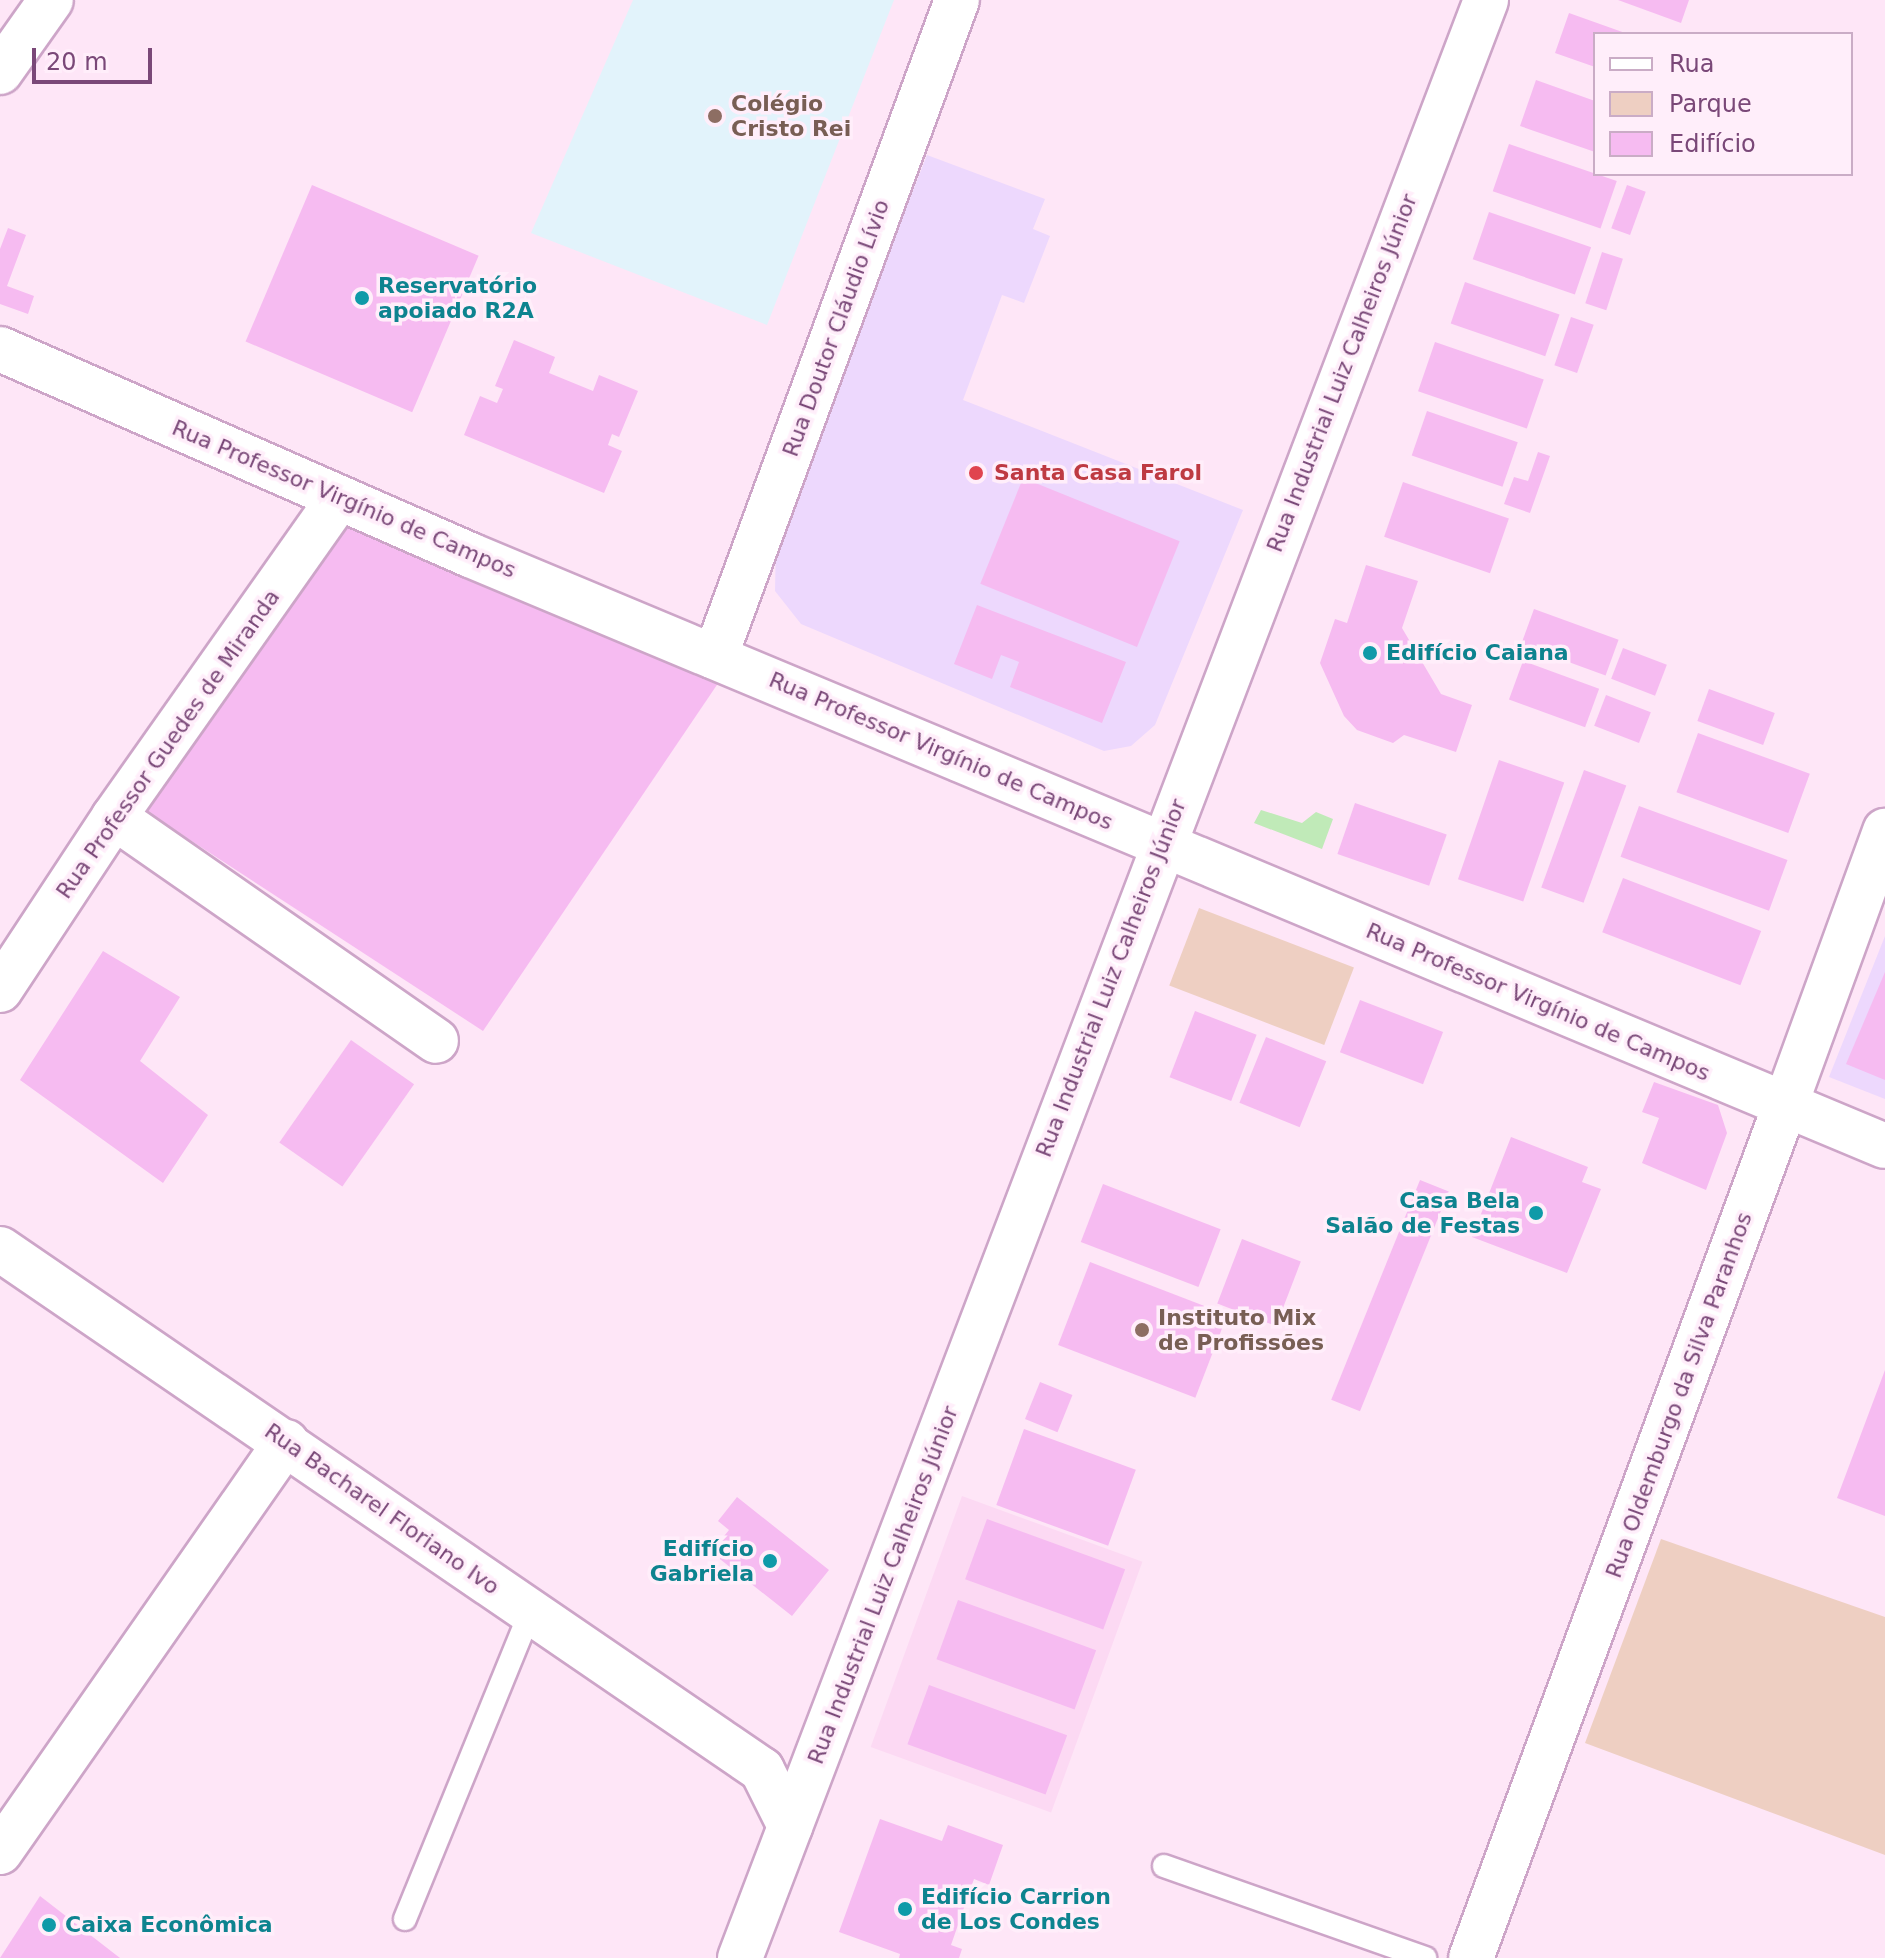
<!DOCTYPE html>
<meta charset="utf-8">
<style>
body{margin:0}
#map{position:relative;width:1885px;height:1958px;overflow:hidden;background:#fee6f7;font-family:"DejaVu Sans",sans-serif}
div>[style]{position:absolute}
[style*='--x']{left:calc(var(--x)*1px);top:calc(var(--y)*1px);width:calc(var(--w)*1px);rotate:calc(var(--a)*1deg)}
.residential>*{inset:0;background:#fcd9f3;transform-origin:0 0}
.education>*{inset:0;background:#e2f3fb}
.medical>*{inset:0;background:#edd8fd}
.green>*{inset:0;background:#eecfc2;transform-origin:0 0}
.water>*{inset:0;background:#c0eab8}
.building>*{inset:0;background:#f6bbf1;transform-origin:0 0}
.roads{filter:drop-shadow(2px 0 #cda5c8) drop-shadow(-2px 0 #cda5c8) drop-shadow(0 2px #cda5c8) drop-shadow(0 -2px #cda5c8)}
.service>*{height:22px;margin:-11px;padding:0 11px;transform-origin:11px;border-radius:11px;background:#fff}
.minor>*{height:44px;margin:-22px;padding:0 22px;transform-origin:22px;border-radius:22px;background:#fff}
.tertiary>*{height:44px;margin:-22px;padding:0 22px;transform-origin:22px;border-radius:22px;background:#fff}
.dots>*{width:22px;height:22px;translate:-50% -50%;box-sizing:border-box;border:4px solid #ffeefa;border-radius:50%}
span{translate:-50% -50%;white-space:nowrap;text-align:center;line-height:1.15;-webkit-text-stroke:7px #ffeefa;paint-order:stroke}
.education-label{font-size:22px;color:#785e54;font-weight:700}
.left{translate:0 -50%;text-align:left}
.culture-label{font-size:22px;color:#0d838f;font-weight:700}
.right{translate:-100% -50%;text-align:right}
.street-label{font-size:22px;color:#7a4878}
.health-label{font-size:22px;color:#be3a42;font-weight:700}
.legend{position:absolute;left:1593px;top:32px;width:260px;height:144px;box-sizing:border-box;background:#ffeefa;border:2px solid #caacc6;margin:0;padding:10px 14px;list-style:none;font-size:24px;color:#7a4878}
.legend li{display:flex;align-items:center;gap:16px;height:40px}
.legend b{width:40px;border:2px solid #caacc6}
.scale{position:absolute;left:32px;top:48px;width:120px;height:36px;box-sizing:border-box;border:4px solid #7a4878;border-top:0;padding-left:10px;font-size:24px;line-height:28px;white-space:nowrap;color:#7a4878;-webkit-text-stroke:6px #ffeefa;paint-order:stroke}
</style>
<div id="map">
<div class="residential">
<i style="left:962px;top:1496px;width:192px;height:267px;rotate:20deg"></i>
</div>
<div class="education">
<i style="clip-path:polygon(633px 0,894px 0,767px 325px,531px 233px)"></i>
</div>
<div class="medical">
<i style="clip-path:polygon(927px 155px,1045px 199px,1033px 229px,1050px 236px,1024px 303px,1002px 295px,963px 400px,1243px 510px,1155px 725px,1131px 746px,1104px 751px,801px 624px,775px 591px,776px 539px)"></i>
<i style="clip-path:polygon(1885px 936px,1885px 1099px,1829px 1077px)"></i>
</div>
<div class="green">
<i style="left:1199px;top:908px;width:166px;height:83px;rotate:21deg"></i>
<i style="clip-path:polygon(1661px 1539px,1885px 1617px,1885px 1855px,1585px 1743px)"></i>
</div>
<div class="water">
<i style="clip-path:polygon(1261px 810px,1302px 823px,1316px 812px,1333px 819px,1322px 849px,1254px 823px)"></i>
</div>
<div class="building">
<i style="clip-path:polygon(1618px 0,1689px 0,1681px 23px)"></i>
<i style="clip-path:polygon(1569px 13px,1628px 34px,1595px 34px,1595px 67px,1555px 53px)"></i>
<i style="clip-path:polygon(1536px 80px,1595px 101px,1595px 152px,1520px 126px)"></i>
<i style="left:1509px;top:144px;width:114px;height:50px;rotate:19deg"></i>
<i style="left:312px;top:185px;width:181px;height:170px;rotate:23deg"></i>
<i style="left:1627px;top:185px;width:20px;height:46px;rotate:20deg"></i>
<i style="left:1489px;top:212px;width:108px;height:50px;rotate:19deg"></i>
<i style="clip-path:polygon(8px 228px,26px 235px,7px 286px,34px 296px,28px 314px,0 304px,0 249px)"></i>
<i style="left:1602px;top:252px;width:22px;height:54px;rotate:18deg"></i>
<i style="left:1465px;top:282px;width:100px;height:44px;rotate:19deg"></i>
<i style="left:1571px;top:317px;width:24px;height:51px;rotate:19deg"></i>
<i style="clip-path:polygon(514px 340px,555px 357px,549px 373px,593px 391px,599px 375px,638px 391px,619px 437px,612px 434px,608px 445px,622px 451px,604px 493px,464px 435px,480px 396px,497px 403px,503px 389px,495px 386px)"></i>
<i style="left:1435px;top:342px;width:115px;height:52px;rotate:19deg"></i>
<i style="left:1427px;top:411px;width:96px;height:47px;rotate:19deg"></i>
<i style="clip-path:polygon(1538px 452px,1550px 456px,1530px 513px,1504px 504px,1514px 477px,1528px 481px)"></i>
<i style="left:1023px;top:478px;width:169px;height:114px;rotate:22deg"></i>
<i style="left:1403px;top:482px;width:112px;height:58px;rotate:19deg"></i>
<i style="clip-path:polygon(350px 524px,727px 670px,483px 1031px,144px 810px)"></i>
<i style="clip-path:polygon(1366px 565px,1418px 581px,1402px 628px,1441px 694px,1472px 705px,1456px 752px,1404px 735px,1393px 743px,1357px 730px,1344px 716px,1320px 663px,1335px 619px,1347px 623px)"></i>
<i style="clip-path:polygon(977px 605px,1126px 662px,1102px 723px,1010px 687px,1019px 662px,1001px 655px,992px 679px,954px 664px)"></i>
<i style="left:1534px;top:609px;width:90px;height:38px;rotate:20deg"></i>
<i style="left:1623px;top:648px;width:47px;height:33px;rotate:21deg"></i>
<i style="left:1523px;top:661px;width:81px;height:41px;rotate:20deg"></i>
<i style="left:1709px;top:689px;width:70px;height:34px;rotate:20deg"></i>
<i style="left:1606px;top:695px;width:48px;height:33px;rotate:21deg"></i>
<i style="left:1698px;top:733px;width:119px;height:63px;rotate:20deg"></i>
<i style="left:1499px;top:760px;width:69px;height:126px;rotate:19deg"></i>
<i style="left:1584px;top:770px;width:45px;height:125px;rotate:20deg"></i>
<i style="left:1355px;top:803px;width:97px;height:54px;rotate:19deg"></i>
<i style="left:1639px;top:806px;width:158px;height:54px;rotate:20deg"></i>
<i style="left:1623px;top:878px;width:148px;height:58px;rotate:21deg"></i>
<i style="clip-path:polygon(103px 951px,180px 997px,140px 1061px,208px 1115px,163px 1183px,20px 1080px)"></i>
<i style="clip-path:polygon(1885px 972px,1885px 1080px,1846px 1064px)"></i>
<i style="left:1360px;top:1000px;width:89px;height:56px;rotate:21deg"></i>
<i style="left:1195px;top:1011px;width:66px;height:71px;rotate:21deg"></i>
<i style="left:1266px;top:1037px;width:65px;height:71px;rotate:22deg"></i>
<i style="left:351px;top:1040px;width:77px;height:125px;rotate:35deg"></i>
<i style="clip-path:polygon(1654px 1082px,1718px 1105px,1727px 1133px,1706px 1190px,1642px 1163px,1659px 1118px,1642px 1112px)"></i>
<i style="clip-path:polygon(1511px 1137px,1588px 1167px,1582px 1182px,1601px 1189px,1567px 1273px,1472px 1237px)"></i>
<i style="left:1420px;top:1180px;width:31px;height:237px;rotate:22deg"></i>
<i style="left:1103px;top:1184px;width:126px;height:62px;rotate:21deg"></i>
<i style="left:1242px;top:1239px;width:63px;height:69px;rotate:21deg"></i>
<i style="left:1090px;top:1262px;width:147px;height:89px;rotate:21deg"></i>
<i style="clip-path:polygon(1885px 1370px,1885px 1516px,1837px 1498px)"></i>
<i style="left:1040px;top:1382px;width:35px;height:40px;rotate:22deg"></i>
<i style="left:1024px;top:1429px;width:119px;height:81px;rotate:20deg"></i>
<i style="clip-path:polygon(737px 1497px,829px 1570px,792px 1616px,711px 1552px,729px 1530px,718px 1521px)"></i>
<i style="left:987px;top:1519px;width:147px;height:64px;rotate:20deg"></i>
<i style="left:958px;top:1600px;width:147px;height:63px;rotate:20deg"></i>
<i style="left:929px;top:1685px;width:147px;height:63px;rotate:20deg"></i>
<i style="clip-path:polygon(880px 1819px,942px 1841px,948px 1825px,1003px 1845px,989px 1885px,974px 1879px,951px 1945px,962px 1949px,959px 1958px,899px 1958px,900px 1954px,839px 1932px)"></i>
<i style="clip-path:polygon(40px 1896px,120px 1958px,0 1958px)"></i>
</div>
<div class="roads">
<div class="service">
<i style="--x:1164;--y:1866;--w:277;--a:19.4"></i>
<i style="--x:405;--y:1919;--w:333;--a:-67.8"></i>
</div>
<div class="minor">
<i style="--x:0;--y:72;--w:88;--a:-54.7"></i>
<i style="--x:715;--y:657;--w:700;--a:-69.78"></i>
<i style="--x:114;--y:817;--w:392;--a:34.8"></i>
<i style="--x:0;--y:990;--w:207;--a:-56.6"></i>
<i style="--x:114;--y:817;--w:389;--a:-54.8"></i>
<i style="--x:0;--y:1249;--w:923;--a:34.36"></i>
<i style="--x:762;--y:1770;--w:63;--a:63.4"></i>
<i style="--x:0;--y:1852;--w:500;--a:-55.1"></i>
<i style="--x:740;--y:1958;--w:2095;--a:-69.14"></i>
<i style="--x:1471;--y:1958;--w:908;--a:-69.77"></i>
</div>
<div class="tertiary">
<i style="--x:0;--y:349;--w:513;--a:23.67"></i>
<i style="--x:470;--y:555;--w:1533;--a:22.67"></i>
<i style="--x:1785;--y:1106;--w:293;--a:-70"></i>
</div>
</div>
<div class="dots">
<i style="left:715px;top:116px;background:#8d6e63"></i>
<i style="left:362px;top:298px;background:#0f9aa8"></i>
<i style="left:976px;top:473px;background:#e0444e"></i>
<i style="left:1370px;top:653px;background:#0f9aa8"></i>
<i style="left:1536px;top:1213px;background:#0f9aa8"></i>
<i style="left:1142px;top:1330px;background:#8d6e63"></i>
<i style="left:770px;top:1561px;background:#0f9aa8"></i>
<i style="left:905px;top:1909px;background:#0f9aa8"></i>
<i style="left:49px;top:1925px;background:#0f9aa8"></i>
</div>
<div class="education-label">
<span class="left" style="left:731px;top:116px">Colégio<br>Cristo Rei</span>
<span class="left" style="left:1158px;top:1330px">Instituto Mix<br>de Profissões</span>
</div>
<div class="culture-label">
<span class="left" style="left:378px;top:298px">Reservatório<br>apoiado R2A</span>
<span class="left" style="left:1386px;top:653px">Edifício Caiana</span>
<span class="right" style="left:1520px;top:1213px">Casa Bela<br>Salão de Festas</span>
<span class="right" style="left:754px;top:1561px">Edifício<br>Gabriela</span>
<span class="left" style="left:921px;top:1909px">Edifício Carrion<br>de Los Condes</span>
<span class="left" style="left:65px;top:1925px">Caixa Econômica</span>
</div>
<div class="street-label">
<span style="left:836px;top:328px;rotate:-70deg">Rua Doutor Cláudio Lívio</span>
<span style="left:1342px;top:373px;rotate:-69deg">Rua Industrial Luiz Calheiros Júnior</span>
<span style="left:344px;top:499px;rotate:23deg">Rua Professor Virgínio de Campos</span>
<span style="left:168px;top:744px;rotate:-55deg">Rua Professor Guedes de Miranda</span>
<span style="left:941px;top:751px;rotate:23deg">Rua Professor Virgínio de Campos</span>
<span style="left:1111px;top:978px;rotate:-69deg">Rua Industrial Luiz Calheiros Júnior</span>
<span style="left:1538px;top:1002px;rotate:23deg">Rua Professor Virgínio de Campos</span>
<span style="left:1679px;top:1395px;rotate:-70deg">Rua Oldemburgo da Silva Paranhos</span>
<span style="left:382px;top:1509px;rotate:35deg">Rua Bacharel Floriano Ivo</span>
<span style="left:883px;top:1585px;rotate:-69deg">Rua Industrial Luiz Calheiros Júnior</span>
</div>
<div class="health-label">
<span class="left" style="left:994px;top:473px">Santa Casa Farol</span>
</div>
<ul class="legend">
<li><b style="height:10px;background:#fff"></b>Rua</li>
<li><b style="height:22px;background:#eecfc2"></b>Parque</li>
<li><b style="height:22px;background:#f6bbf1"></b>Edifício</li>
</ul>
<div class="scale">20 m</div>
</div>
